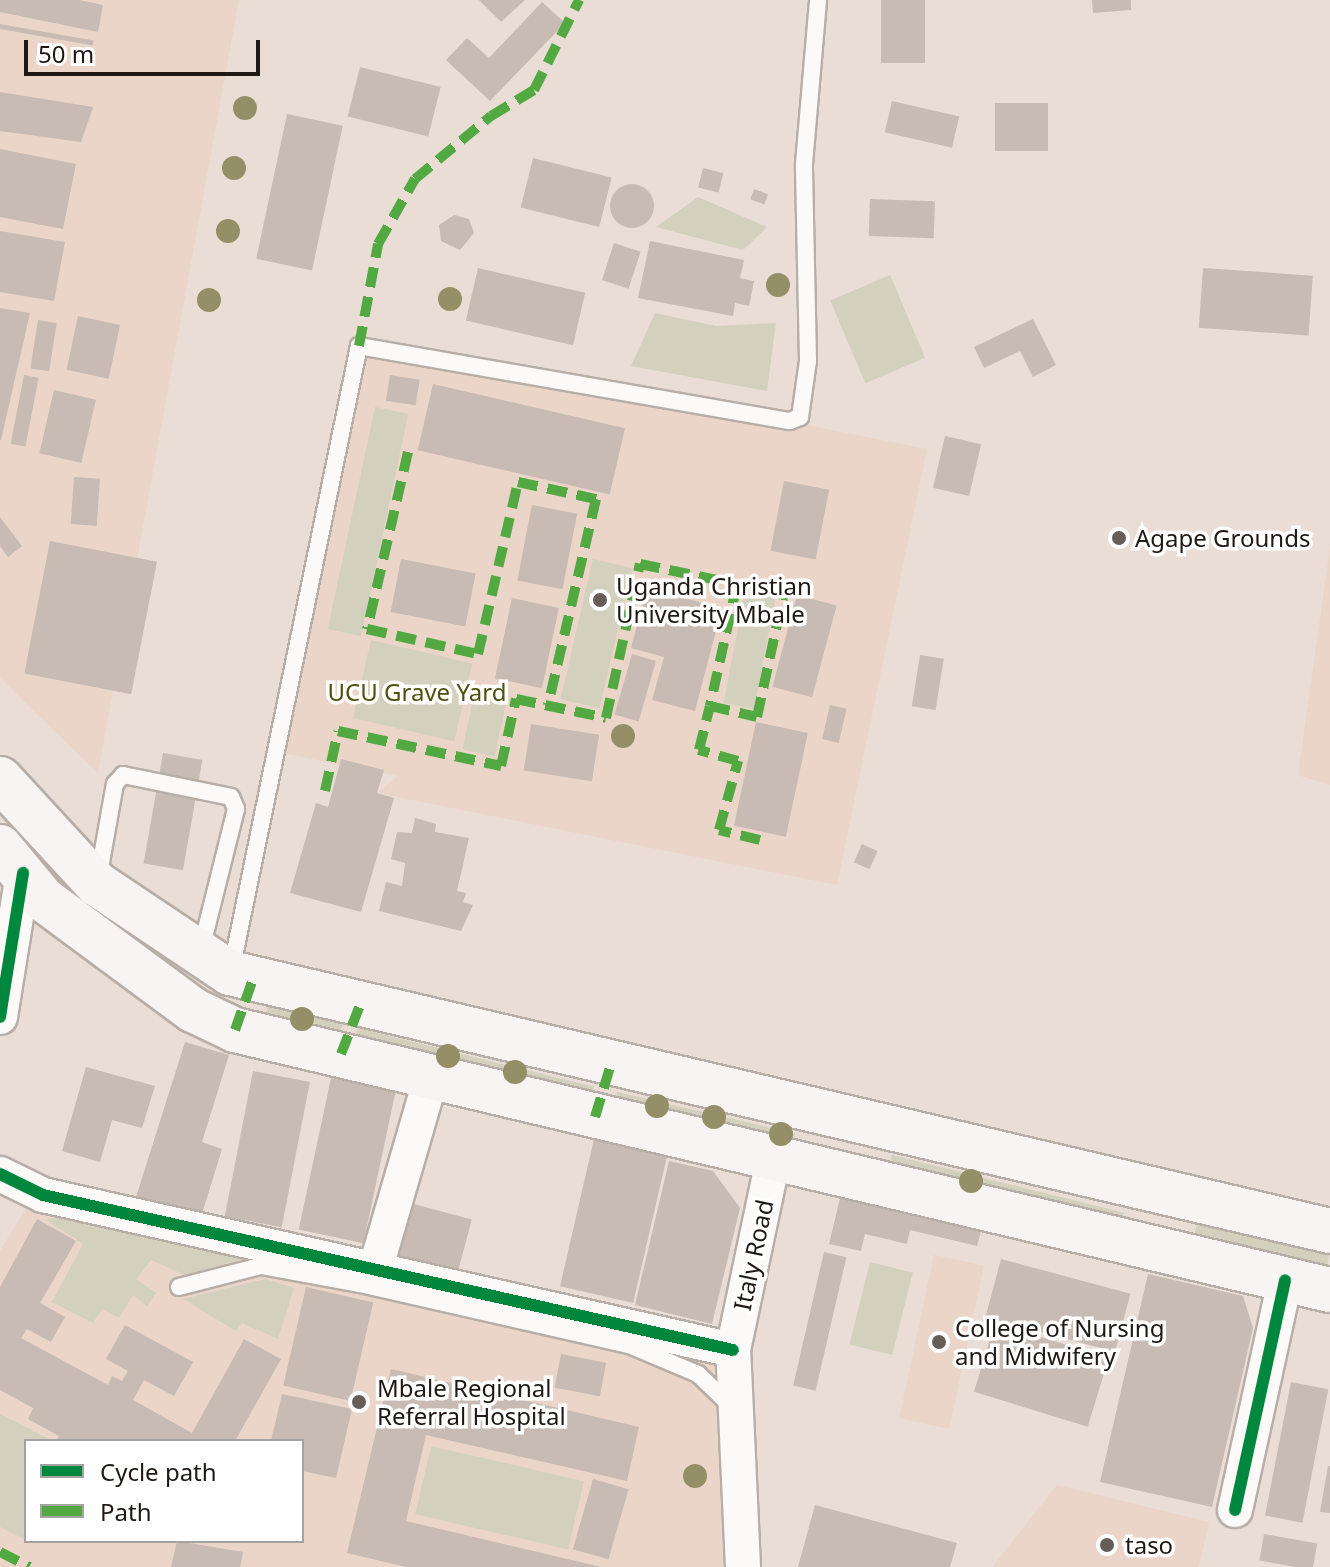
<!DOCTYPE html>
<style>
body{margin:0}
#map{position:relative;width:1330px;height:1567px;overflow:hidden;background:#e9ddd6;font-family:"Noto Sans",sans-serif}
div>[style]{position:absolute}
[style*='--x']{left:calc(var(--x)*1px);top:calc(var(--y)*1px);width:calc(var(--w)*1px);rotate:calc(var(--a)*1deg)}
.built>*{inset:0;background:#ead5c8;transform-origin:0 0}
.green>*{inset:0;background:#d4d0be;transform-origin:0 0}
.building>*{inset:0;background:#c7bbb3;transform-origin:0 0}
.round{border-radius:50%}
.roads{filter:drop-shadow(2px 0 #b7aea8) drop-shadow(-2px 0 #b7aea8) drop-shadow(0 2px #b7aea8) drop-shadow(0 -2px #b7aea8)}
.service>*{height:16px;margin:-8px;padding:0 8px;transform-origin:8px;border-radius:8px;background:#fcfaf9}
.minor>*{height:34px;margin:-17px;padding:0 17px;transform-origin:17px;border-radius:17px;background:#fcfaf9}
.secondary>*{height:44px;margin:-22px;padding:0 22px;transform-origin:22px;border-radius:22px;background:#f8f4f3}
.quiet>*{height:10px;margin-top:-5px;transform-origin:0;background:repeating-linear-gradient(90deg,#52a942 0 20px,transparent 0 30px)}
.cycleway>*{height:12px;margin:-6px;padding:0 6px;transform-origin:6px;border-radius:6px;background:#00873e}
.trees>*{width:24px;height:24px;margin:-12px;border-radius:50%;background:#948f66}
.dots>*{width:22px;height:22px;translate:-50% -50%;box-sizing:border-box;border:4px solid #fff;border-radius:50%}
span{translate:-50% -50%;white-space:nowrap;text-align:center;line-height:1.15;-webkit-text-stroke:7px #fff;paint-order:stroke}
.poi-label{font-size:24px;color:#1f1814}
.left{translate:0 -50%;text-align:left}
.park-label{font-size:24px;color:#4f500b}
.street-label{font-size:24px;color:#1f1814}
.legend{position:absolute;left:24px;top:1439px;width:280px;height:104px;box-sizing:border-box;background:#fff;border:2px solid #a5a3a1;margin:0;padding:10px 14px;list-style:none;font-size:24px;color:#1f1814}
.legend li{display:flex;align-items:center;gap:16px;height:40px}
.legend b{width:40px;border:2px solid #a5a3a1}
.scale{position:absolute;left:24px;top:40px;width:236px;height:36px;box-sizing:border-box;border:4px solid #1f1814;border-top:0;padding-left:10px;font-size:24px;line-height:28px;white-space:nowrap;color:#1f1814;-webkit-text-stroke:6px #fff;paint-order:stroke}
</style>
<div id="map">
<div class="built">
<i style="clip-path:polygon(0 0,239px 0,98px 773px,0 678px)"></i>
<i style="clip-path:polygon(358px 336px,927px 449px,837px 885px,377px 793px,398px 776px,272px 751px)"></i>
<i style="clip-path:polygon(1330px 548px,1330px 785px,1298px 775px)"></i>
<i style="clip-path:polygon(evenodd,27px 1207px,715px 1363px,724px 1567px,0 1567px,0 1251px,27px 1207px,26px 1441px,302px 1441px,302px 1541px,26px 1541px,26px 1441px)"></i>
<i style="left:934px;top:1255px;width:51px;height:167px;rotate:12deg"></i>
<i style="clip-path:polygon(1057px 1485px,1209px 1522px,1199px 1567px,992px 1567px)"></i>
</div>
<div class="green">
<i style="clip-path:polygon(698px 197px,767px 227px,743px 250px,656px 227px)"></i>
<i style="left:890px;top:275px;width:90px;height:65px;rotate:67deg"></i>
<i style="clip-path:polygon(655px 313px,716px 326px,776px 323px,767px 391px,631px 366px)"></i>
<i style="left:375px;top:407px;width:34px;height:227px;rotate:12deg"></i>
<i style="left:593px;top:559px;width:40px;height:144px;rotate:13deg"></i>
<i style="left:747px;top:582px;width:31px;height:123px;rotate:11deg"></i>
<i style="left:371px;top:640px;width:104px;height:80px;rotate:13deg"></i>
<i style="left:476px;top:686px;width:33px;height:65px;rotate:12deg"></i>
<i style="left:268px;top:1005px;width:77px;height:8px;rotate:13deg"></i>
<i style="left:358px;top:1028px;width:243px;height:8px;rotate:14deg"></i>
<i style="left:617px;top:1092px;width:183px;height:8px;rotate:13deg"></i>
<i style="left:892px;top:1155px;width:239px;height:11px;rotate:14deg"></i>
<i style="clip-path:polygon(66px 1214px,253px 1256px,185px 1275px,151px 1260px,136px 1279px,156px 1293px,147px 1306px,133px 1295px,119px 1318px,102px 1309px,93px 1323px,52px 1302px,83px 1244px,46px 1220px)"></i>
<i style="left:1198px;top:1220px;width:136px;height:18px;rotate:14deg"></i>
<i style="left:870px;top:1262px;width:44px;height:85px;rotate:14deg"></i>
<i style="clip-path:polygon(265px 1279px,294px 1288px,278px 1339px,242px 1323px,236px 1331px,183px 1299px)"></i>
<i style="clip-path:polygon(0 1414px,53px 1441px,26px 1441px,26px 1540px,0 1527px)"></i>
<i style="left:431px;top:1446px;width:157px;height:70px;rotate:13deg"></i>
</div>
<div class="building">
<i style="clip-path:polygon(0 0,79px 0,103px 5px,98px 32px,0 12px)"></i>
<i style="clip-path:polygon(479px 0,525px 0,501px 22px)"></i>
<i style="left:881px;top:0;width:44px;height:63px"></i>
<i style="clip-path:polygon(1092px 0,1131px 0,1131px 10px,1093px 13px)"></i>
<i style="clip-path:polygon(542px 2px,565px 23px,490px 101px,446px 60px,467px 38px,489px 58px)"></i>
<i style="left:0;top:24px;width:95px;height:5px;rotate:10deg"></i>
<i style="left:360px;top:67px;width:83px;height:51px;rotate:14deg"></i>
<i style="clip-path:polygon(0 92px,93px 107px,81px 142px,0 131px)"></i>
<i style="left:892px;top:101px;width:69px;height:32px;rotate:13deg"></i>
<i style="left:1048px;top:103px;width:48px;height:53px;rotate:90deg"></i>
<i style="left:287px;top:114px;width:57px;height:148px;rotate:12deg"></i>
<i style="clip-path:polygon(0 149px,76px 164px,63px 229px,0 217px)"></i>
<i style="left:533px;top:158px;width:81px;height:51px;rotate:14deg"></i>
<i style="left:703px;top:168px;width:21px;height:20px;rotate:14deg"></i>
<i class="round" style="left:610px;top:184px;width:44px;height:44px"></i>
<i style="left:754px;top:189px;width:15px;height:11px;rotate:20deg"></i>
<i style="left:870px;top:199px;width:65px;height:37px;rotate:2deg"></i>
<i style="clip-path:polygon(454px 215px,469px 219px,474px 233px,460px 250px,441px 241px,439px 225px)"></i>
<i style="clip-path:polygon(0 231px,65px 242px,54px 301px,0 292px)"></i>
<i style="clip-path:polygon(650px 241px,744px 260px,740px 278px,754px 281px,749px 306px,735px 303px,733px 316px,638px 298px)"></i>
<i style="left:614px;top:243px;width:28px;height:39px;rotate:18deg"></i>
<i style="left:478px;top:268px;width:110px;height:54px;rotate:13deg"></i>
<i style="left:1203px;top:268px;width:110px;height:60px;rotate:4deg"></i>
<i style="clip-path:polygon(0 308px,30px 313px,1px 440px,0 440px)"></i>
<i style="left:78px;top:316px;width:43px;height:55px;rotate:12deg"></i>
<i style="clip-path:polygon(1033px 319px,1056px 365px,1033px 377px,1020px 351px,984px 368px,974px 347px)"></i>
<i style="left:38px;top:320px;width:19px;height:49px;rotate:9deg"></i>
<i style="left:24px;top:375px;width:15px;height:70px;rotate:11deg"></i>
<i style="left:390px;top:375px;width:30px;height:26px;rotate:9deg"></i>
<i style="left:433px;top:384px;width:197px;height:68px;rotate:13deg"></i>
<i style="left:54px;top:390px;width:43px;height:65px;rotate:13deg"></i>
<i style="left:945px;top:436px;width:37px;height:53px;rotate:13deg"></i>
<i style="left:74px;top:477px;width:26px;height:47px;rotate:4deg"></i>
<i style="left:784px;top:481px;width:46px;height:71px;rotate:11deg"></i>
<i style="left:532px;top:505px;width:46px;height:77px;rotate:11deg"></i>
<i style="clip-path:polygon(0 517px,22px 546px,8px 557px,0 546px)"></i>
<i style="left:50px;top:541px;width:109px;height:135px;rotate:11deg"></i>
<i style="left:401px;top:559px;width:76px;height:54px;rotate:11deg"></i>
<i style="clip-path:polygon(647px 588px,722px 608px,695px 711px,652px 700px,664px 657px,631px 648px)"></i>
<i style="left:797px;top:595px;width:41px;height:95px;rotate:15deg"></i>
<i style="left:512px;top:598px;width:48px;height:82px;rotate:12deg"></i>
<i style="left:632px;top:654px;width:25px;height:63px;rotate:16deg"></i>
<i style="left:920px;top:655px;width:24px;height:52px;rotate:9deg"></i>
<i style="left:830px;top:705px;width:17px;height:35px;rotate:13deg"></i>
<i style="left:756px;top:722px;width:53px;height:106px;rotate:12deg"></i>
<i style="left:531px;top:724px;width:69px;height:47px;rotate:9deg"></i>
<i style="left:163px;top:753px;width:40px;height:112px;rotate:10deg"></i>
<i style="clip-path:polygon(341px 759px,384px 770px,377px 793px,394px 798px,361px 912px,290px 893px,316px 803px,328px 807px)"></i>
<i style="clip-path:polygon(415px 818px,436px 824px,435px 832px,469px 838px,457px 891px,466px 893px,463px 902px,473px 905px,461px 931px,379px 911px,386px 882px,402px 886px,405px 863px,391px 859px,397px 832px,412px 833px)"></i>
<i style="left:862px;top:844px;width:17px;height:20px;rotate:24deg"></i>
<i style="clip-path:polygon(185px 1042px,229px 1055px,202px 1142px,222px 1149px,201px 1217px,136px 1197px)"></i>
<i style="clip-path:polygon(86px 1067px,155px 1086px,142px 1128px,112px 1120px,100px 1162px,62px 1151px)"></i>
<i style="left:253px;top:1071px;width:58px;height:148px;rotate:11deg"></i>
<i style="left:331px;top:1078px;width:66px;height:155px;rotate:12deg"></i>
<i style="left:594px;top:1139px;width:75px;height:151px;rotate:13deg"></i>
<i style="clip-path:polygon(669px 1161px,713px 1171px,740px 1208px,712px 1324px,635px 1305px)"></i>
<i style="clip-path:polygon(843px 1186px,984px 1220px,977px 1246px,910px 1230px,907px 1244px,865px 1234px,861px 1251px,829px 1244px)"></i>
<i style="left:410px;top:1203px;width:64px;height:54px;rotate:15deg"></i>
<i style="clip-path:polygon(37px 1219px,76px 1241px,40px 1303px,65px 1317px,51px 1342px,27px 1329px,21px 1338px,108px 1385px,112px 1376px,122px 1381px,128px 1371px,106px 1359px,125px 1325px,193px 1362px,174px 1396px,144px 1380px,133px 1400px,192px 1433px,244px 1339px,281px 1359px,235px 1441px,56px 1441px,59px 1436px,28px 1419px,33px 1408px,0 1390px,0 1287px)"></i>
<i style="left:824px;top:1252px;width:23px;height:137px;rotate:13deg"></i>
<i style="left:1001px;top:1259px;width:134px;height:60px;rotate:15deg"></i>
<i style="clip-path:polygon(1148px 1274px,1243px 1296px,1253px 1328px,1212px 1507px,1100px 1482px)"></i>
<i style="left:306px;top:1287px;width:69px;height:101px;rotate:13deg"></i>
<i style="left:995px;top:1323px;width:119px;height:72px;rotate:17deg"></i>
<i style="left:561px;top:1354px;width:46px;height:34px;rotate:11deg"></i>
<i style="clip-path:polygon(391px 1369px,639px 1427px,627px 1481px,426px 1435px,406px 1521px,601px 1567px,406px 1567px,347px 1553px)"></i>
<i style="left:1291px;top:1382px;width:38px;height:136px;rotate:11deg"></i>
<i style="clip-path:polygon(282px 1394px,352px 1409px,336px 1478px,302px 1471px,302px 1441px,271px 1441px)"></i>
<i style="clip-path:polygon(1328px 1466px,1330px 1466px,1330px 1513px,1320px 1512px)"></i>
<i style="left:593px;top:1479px;width:37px;height:73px;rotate:16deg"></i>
<i style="clip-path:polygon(815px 1505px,957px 1543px,950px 1567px,798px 1567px)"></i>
<i style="left:1264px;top:1534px;width:54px;height:27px;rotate:10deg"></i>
<i style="clip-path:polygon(177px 1541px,243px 1552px,240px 1567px,171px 1567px)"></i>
</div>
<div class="roads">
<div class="service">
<i style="--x:98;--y:879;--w:97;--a:-79.9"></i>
<i style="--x:115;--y:784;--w:12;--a:-48"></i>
<i style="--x:123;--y:775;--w:110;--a:11.5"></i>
<i style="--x:231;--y:797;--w:13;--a:67"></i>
<i style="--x:236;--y:809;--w:144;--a:104"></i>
<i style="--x:231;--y:971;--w:638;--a:-78.43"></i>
<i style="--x:359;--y:346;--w:437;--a:9.9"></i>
<i style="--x:790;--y:421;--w:11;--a:-22"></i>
<i style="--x:800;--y:417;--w:57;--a:-81.9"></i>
<i style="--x:808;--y:361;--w:197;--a:-91.2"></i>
<i style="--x:804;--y:164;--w:165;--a:-85.1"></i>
<i style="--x:179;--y:1287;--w:85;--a:-14.4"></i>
<i style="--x:261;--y:1266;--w:101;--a:10.3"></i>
<i style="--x:360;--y:1284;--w:276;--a:12.8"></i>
<i style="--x:629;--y:1345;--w:75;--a:22.8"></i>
<i style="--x:698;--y:1374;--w:47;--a:44.1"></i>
</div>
<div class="minor">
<i style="--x:0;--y:1017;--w:146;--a:-80.9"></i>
<i style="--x:0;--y:1174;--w:48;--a:26"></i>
<i style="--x:43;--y:1195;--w:707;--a:12.66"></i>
<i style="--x:376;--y:1267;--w:197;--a:-73.8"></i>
<i style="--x:1235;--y:1510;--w:235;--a:-77.7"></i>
<i style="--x:743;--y:1567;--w:217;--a:-92.6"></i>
<i style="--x:733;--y:1350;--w:194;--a:-78.1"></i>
</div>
<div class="secondary">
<i style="--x:0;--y:779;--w:143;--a:47.3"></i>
<i style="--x:97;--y:884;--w:160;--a:33.8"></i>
<i style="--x:230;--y:973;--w:1130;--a:13.2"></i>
<i style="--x:0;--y:847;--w:67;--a:50.4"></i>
<i style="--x:43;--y:899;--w:187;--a:36.5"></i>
<i style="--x:193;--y:1010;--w:47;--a:25.5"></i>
<i style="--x:235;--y:1030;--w:1125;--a:13.36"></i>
</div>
</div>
<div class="quiet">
<i style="--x:359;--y:346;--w:104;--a:-79.4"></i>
<i style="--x:378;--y:244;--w:75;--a:-60.4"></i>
<i style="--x:415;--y:179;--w:99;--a:-39.7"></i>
<i style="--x:491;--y:116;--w:50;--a:-31.2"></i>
<i style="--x:534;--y:90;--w:101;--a:-63.4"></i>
<i style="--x:408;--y:452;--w:182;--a:103"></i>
<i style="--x:367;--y:629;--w:114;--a:12.7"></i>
<i style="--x:478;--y:654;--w:177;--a:-76.9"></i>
<i style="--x:518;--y:482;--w:80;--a:12.3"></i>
<i style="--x:596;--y:499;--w:212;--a:103.1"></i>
<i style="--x:325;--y:791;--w:61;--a:-77.8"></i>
<i style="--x:338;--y:731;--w:167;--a:12.1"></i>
<i style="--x:501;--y:766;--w:69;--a:-77.4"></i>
<i style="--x:516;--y:699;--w:92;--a:11.9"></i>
<i style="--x:606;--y:718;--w:158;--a:-77.6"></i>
<i style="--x:640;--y:564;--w:99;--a:11.7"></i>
<i style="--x:737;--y:584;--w:125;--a:102.5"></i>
<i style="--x:760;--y:840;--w:42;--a:-166.3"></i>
<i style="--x:719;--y:830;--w:72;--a:-74.6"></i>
<i style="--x:738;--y:761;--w:41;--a:-164.2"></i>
<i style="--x:699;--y:750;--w:45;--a:-76"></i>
<i style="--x:710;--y:706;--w:48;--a:13.2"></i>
<i style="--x:757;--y:717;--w:146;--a:-77.8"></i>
<i style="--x:235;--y:1030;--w:54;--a:-70.6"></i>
<i style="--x:341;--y:1054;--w:53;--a:-68.8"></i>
<i style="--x:595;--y:1117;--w:55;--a:-73.2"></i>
<i style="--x:0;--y:1552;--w:33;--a:27"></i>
</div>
<div class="cycleway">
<i style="--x:0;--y:1017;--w:146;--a:-80.9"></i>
<i style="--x:0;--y:1174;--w:48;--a:26"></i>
<i style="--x:43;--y:1195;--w:707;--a:12.66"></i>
<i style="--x:1235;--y:1510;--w:235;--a:-77.7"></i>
</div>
<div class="trees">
<i style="left:245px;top:108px"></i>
<i style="left:234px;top:168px"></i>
<i style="left:228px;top:231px"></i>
<i style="left:778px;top:285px"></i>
<i style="left:450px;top:299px"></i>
<i style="left:209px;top:300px"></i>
<i style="left:623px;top:736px"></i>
<i style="left:302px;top:1019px"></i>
<i style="left:448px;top:1056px"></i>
<i style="left:515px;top:1072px"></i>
<i style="left:657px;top:1106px"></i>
<i style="left:714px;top:1117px"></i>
<i style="left:781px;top:1134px"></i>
<i style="left:971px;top:1181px"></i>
<i style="left:695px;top:1476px"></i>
</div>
<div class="dots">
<i style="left:1119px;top:538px;background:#665d58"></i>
<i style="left:600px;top:600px;background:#665d58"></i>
<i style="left:939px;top:1342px;background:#665d58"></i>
<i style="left:359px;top:1402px;background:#665d58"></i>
<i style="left:1107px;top:1545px;background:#665d58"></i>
</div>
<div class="poi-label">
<span class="left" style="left:1135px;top:538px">Agape Grounds</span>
<span class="left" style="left:616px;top:600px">Uganda Christian<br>University Mbale</span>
<span class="left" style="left:955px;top:1342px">College of Nursing<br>and Midwifery</span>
<span class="left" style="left:377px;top:1402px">Mbale Regional<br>Referral Hospital</span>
<span class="left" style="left:1125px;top:1545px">taso</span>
</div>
<div class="park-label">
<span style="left:417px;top:692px">UCU Grave Yard</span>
</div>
<div class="street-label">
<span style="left:753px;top:1255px;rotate:-78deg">Italy Road</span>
</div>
<ul class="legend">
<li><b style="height:10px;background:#00873e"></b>Cycle path</li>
<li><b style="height:10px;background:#52a942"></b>Path</li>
</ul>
<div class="scale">50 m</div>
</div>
